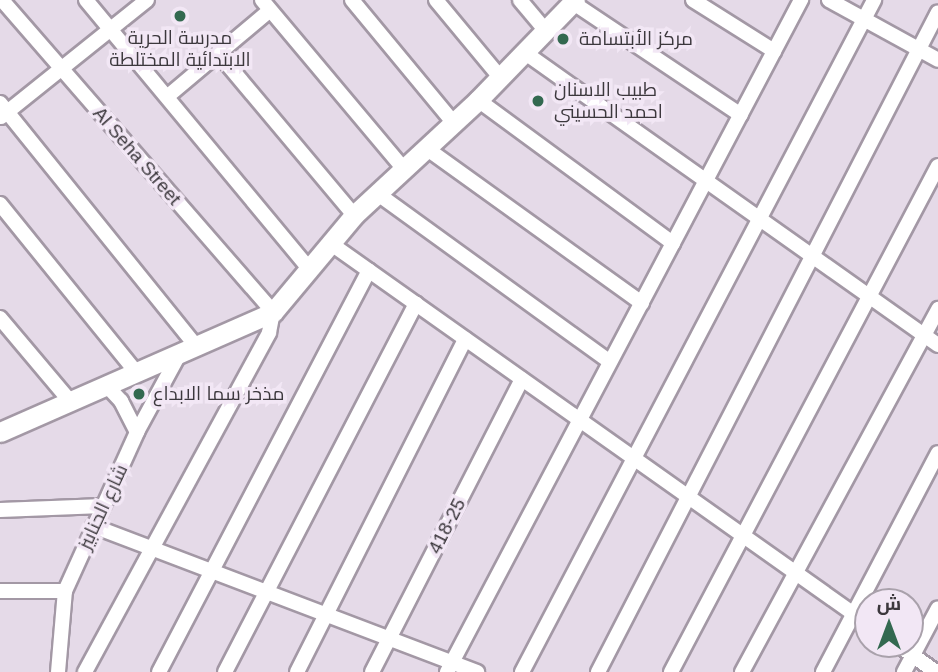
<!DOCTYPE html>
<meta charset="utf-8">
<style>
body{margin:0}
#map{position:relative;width:938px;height:672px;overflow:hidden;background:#e5dae8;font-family:Arial,Cairo,sans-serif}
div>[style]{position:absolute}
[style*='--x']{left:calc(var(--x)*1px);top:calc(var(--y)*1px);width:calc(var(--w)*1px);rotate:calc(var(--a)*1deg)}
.roads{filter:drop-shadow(2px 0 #a398a5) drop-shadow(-2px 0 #a398a5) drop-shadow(0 2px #a398a5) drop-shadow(0 -2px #a398a5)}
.street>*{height:14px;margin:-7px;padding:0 7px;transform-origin:7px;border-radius:7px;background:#fff}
.secondary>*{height:19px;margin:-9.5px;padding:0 9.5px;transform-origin:9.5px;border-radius:9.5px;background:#fff}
.dots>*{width:19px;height:19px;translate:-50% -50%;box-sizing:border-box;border:4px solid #f2e7f5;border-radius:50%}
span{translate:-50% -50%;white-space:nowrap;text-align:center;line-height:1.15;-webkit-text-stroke:7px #f2e7f5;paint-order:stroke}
.poi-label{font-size:19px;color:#3c383d}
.left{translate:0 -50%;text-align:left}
.street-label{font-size:19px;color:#3c383d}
.north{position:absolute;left:854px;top:588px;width:70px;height:70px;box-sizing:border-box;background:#f2e7f5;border:2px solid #a9a1ab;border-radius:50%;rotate:0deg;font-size:19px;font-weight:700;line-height:28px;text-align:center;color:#3c383d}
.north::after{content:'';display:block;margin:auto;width:24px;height:32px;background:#336950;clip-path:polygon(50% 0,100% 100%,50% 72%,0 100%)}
</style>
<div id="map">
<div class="roads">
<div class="street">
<i style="--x:2;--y:0;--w:413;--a:49"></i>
<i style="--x:273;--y:312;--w:21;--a:101"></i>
<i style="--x:269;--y:333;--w:386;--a:118.5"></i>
<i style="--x:86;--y:0;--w:347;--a:50.3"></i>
<i style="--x:262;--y:0;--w:219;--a:50"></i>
<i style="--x:352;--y:0;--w:158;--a:50.4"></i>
<i style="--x:436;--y:0;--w:100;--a:50.3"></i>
<i style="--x:520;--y:0;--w:38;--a:50"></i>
<i style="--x:693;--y:0;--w:96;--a:32.2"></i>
<i style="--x:829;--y:0;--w:124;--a:28.8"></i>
<i style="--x:572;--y:2;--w:203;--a:33.8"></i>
<i style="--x:524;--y:52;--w:507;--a:35.29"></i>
<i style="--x:218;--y:53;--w:212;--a:50"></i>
<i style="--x:168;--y:96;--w:133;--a:-40.1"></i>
<i style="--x:478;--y:100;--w:242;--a:36.3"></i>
<i style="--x:0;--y:103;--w:312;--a:51.1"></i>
<i style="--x:1;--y:117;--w:187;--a:-38.7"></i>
<i style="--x:426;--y:148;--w:266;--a:35.7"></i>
<i style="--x:378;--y:194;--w:286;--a:35.9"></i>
<i style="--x:0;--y:204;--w:215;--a:51"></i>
<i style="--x:330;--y:243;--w:659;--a:35.31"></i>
<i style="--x:0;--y:318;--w:109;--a:49.9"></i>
<i style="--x:106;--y:385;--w:22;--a:47"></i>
<i style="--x:121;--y:401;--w:35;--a:63"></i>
<i style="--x:0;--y:510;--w:103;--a:-2.2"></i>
<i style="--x:93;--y:526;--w:411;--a:20.8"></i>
<i style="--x:0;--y:591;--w:65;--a:0"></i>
<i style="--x:897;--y:644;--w:48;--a:35.7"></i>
<i style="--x:58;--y:672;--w:81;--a:-85.1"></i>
<i style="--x:65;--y:591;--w:175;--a:-65.6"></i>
<i style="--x:137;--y:432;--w:92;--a:-61.5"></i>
<i style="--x:159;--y:672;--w:453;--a:-62.4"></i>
<i style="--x:225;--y:672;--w:415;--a:-62.6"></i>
<i style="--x:297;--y:672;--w:373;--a:-63.2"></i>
<i style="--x:372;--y:672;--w:329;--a:-62.9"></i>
<i style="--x:447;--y:672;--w:760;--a:-62.22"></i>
<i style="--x:522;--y:672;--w:759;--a:-62.35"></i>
<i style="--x:598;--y:672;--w:742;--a:-62.74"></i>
<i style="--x:671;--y:672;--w:572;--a:-62.18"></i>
<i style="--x:742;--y:672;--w:413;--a:-61.6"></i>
<i style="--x:823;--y:672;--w:247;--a:-62.3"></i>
<i style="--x:904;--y:672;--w:72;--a:-62"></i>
</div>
<div class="secondary">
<i style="--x:0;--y:432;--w:298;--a:-23.7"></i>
<i style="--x:273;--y:312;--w:126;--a:-50.1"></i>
<i style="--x:354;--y:215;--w:169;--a:-42.8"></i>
<i style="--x:478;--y:100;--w:139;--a:-45.9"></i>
</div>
</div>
<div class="dots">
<i style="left:180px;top:16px;background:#336950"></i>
<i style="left:563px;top:39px;background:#336950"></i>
<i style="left:538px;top:101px;background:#336950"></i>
<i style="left:139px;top:394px;background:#336950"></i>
</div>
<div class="poi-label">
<span style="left:180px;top:49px">مدرسة الحرية<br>الابتدائية المختلطة</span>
<span class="left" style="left:579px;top:39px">مركز الأبتسامة</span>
<span class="left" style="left:554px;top:101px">طبيب الاسنان<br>احمد الحسيني</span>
<span class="left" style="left:153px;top:394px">مذخر سما الابداع</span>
</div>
<div class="street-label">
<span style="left:137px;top:156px;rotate:49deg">Al Seha Street</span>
<span style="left:103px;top:507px;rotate:-65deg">شارع الجنابيز</span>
<span style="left:447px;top:526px;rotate:-63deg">418-25</span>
</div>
<div class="north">ش</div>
</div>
